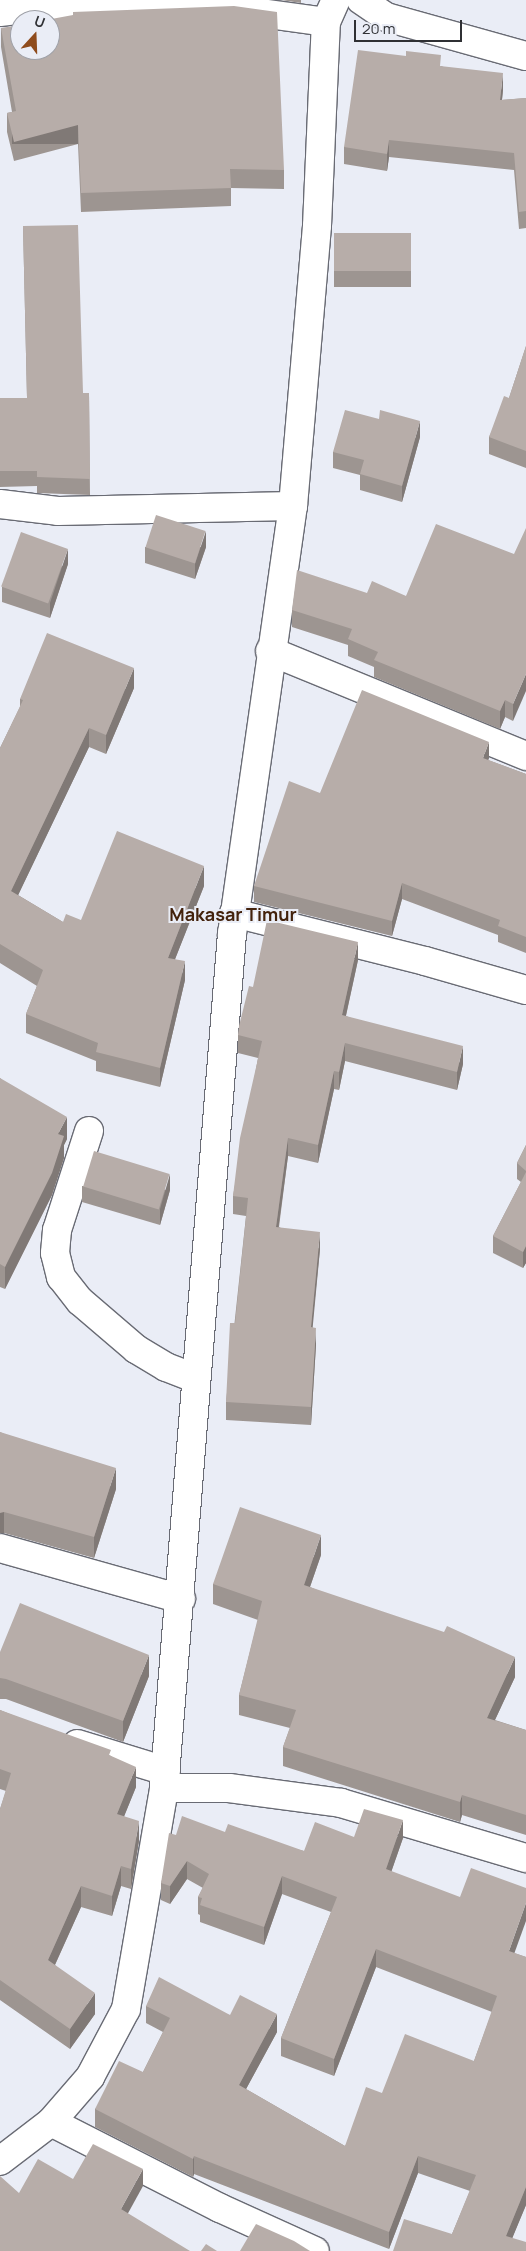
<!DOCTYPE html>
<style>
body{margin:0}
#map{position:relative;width:526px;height:2251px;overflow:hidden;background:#eaedf6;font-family:Manrope,sans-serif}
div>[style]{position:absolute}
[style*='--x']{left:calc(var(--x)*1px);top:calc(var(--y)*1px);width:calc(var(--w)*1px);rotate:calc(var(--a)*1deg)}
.roads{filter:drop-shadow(1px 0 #696b74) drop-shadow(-1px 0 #696b74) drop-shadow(0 1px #696b74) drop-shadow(0 -1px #696b74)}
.minor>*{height:28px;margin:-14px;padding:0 14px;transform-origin:14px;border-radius:14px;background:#fff}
.tertiary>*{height:28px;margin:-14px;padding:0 14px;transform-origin:14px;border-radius:14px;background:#fff}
.wall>*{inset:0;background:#9d9591;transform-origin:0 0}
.shaded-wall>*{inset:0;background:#807976;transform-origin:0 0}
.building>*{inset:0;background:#b7ada9;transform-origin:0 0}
span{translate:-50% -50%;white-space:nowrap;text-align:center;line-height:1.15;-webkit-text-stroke:4px #eaedf6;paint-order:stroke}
.quarter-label{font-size:18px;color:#43220c;font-weight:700}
.north{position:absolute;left:10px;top:10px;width:50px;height:50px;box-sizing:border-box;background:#eaedf6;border:1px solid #9fa1a8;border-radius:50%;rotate:20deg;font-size:14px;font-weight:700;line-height:20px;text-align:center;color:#2f3034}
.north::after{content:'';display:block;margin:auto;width:18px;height:22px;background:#8f4c1d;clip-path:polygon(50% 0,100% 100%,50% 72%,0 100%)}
.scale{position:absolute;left:354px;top:20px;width:108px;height:22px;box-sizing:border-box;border:2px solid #2f3034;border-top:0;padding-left:6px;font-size:15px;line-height:18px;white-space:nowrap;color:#2f3034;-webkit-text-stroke:4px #eaedf6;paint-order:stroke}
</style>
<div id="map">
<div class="roads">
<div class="minor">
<i style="--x:361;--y:0;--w:30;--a:34"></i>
<i style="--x:386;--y:17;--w:145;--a:15.6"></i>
<i style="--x:0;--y:12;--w:58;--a:-6.9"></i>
<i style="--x:58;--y:5;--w:115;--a:-2"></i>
<i style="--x:173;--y:1;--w:154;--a:7.8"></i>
<i style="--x:0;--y:504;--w:58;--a:6.9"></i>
<i style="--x:58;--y:511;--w:235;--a:-1.2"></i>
<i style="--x:270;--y:651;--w:277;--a:22.3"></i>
<i style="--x:234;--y:913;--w:197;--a:14.1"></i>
<i style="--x:425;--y:961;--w:105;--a:16"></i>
<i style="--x:89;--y:1131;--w:104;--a:107.9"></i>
<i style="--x:57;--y:1230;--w:23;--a:95"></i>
<i style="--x:55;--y:1253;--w:25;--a:76"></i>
<i style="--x:61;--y:1277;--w:31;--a:52"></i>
<i style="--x:80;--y:1301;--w:74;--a:40.6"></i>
<i style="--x:136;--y:1349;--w:35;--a:31"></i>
<i style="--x:166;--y:1367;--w:31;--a:21"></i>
<i style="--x:0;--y:1548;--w:188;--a:15.7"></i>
<i style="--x:77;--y:1744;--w:93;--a:16.9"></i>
<i style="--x:164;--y:1788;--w:65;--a:0"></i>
<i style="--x:229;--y:1788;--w:113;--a:7.6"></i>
<i style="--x:341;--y:1803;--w:193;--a:16.6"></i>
<i style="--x:51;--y:2122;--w:190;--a:27"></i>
<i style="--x:220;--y:2208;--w:104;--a:24.4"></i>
</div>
<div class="tertiary">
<i style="--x:0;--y:2161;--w:64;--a:-37.4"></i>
<i style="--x:51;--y:2122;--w:60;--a:-49.1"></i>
<i style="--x:90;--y:2077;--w:77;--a:-62.1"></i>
<i style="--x:126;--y:2009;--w:224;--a:-80.2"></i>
<i style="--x:164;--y:1788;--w:857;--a:-85.45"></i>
<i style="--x:232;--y:934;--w:432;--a:-81.9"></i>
<i style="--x:293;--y:506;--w:281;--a:-85.1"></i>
<i style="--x:317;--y:226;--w:204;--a:-87.5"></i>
<i style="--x:326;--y:22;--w:24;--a:-66"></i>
</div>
</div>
<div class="wall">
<i style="clip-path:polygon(281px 0,301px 0,301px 3px)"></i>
<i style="clip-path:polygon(1px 28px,284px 170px,284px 189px,231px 188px,231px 206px,81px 212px,78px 144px,14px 161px,7px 132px,7px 113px,12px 112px,1px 47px)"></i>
<i style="clip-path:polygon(441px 66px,503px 90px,502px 100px,526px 98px,526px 228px,519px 229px,514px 170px,389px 157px,387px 171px,344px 164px,344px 147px)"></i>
<i style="clip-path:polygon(23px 226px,83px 393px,89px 393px,90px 495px,37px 493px,37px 486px,0 487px,0 398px,27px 398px)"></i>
<i style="left:411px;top:233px;width:54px;height:77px;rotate:90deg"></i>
<i style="clip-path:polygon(526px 346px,526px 468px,489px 454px,489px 437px,509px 398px)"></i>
<i style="clip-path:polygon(420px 437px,402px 502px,360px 490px,360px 475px,333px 468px,333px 452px)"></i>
<i style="clip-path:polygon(145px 547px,206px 547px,195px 579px,145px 563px)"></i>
<i style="clip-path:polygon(514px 554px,513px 721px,505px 717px,500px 729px,374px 677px,374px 667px,348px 656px,348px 645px,292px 627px,292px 610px,367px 593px,406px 596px)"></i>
<i style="clip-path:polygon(68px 564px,50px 618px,2px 602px,2px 587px)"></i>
<i style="clip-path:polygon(134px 688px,106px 754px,89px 747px,18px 895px,63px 922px,81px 920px,204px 886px,175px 959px,185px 980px,160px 1087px,96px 1071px,96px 1061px,26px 1033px,26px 1014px,37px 986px,0 963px,0 748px,20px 707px,20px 699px)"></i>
<i style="clip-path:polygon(489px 758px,488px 760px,526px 774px,526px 953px,498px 942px,498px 935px,402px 899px,392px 936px,254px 902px,254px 886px,320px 793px)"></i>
<i style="clip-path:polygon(358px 960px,346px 1016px,463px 1064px,457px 1090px,345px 1061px,339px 1090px,334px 1089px,318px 1163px,288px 1156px,279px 1227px,320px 1249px,312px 1327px,316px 1345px,311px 1425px,226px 1420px,226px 1402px,246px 1216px,233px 1214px,233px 1196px,258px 1058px,238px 1053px,238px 1035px,253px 987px)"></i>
<i style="clip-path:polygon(0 1078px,67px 1139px,64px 1145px,64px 1158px,52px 1195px,5px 1289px,0 1287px)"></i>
<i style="clip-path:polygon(526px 1145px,526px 1263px,523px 1268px,493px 1253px,493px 1236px,521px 1182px,517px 1179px,517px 1163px)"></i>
<i style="clip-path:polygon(82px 1186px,170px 1190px,160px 1225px,82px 1202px)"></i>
<i style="clip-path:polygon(0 1432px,116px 1489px,94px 1558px,4px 1533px)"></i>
<i style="clip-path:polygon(321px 1555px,310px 1587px,515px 1677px,495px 1720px,526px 1730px,526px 1835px,462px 1815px,460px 1822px,283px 1766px,283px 1747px,290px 1728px,239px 1715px,239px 1695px,258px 1620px,213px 1604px,213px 1584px)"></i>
<i style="clip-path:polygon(0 1652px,149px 1676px,123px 1742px,6px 1699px,0 1699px)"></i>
<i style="clip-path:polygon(0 1710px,111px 1756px,136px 1787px,124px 1816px,139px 1841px,131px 1889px,121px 1886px,112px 1916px,81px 1907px,55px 1965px,95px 2014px,70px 2049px,0 2000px,0 1809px,6px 1791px,0 1789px)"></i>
<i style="clip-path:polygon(225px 1832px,304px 1851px,354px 1837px,403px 1838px,391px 1872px,514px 1953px,526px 1957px,526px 2205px,512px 2238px,452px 2234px,470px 2191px,418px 2173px,389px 2249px,194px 2174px,193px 2177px,95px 2127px,95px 2109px,143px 2072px,163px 2032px,146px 2023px,146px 2006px,230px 2015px,277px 2032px,246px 2089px,345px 2146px,382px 2093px,474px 2061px,492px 2012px,376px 1967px,334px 2076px,281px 2056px,281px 2038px,331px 1912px,282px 1894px,264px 1945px,200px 1922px,200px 1915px,198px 1914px,198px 1897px,203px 1888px,187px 1879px,170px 1904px,161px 1900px,161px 1883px,176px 1835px)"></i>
</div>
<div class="shaded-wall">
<i style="clip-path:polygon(503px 73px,503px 90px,500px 117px,500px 100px)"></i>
<i style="left:78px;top:125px;width:19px;height:66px;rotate:90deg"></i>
<i style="clip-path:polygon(389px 140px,389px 157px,387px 171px,387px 154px)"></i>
<i style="clip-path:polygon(420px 421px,420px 437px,402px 502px,402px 486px)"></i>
<i style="clip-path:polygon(206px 531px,206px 547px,195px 579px,195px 564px)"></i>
<i style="clip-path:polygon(68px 549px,68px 564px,50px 618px,50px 603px)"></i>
<i style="clip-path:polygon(134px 668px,134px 688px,106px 754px,106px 735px)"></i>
<i style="clip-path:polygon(526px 674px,526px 691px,513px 721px,513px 704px)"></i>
<i style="clip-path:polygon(505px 700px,505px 717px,500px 729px,500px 711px)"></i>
<i style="clip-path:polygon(89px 728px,89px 747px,11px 910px,11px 891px)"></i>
<i style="clip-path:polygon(489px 742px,489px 758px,483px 774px,483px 758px)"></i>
<i style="clip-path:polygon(204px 866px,204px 886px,168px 977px,168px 958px)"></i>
<i style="clip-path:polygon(402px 883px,402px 899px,392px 936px,392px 921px)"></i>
<i style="clip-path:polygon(358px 942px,358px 960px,342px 1033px,342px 1015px)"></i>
<i style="clip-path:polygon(185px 961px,185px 980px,160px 1087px,160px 1068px)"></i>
<i style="clip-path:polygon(345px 1043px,345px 1061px,339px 1090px,339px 1072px)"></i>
<i style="clip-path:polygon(463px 1046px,463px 1064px,457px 1090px,457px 1072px)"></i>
<i style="clip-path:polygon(334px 1071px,334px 1089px,318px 1163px,318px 1145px)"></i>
<i style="clip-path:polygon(67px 1117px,67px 1139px,64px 1145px,64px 1158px,52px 1195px,5px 1289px,5px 1267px,58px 1134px)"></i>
<i style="clip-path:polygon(288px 1138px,288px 1156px,276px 1245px,276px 1227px)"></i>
<i style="clip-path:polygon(170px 1174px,170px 1190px,160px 1225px,160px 1209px)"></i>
<i style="clip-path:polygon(320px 1232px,320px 1249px,311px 1345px,311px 1327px)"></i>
<i style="clip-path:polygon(526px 1246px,526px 1263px,523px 1268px,523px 1252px)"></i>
<i style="clip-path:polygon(316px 1328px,316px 1345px,311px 1425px,311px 1407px)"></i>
<i style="clip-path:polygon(116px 1468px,116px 1489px,94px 1558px,94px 1537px)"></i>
<i style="left:4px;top:1512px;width:21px;height:4px;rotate:90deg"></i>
<i style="clip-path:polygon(321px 1535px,321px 1555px,304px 1604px,304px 1585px)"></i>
<i style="clip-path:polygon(149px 1655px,149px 1676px,123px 1742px,123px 1721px)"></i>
<i style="clip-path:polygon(515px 1657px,515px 1677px,487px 1737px,487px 1718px)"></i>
<i style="clip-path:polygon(136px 1767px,136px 1787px,117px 1834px,117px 1814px)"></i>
<i style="clip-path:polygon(462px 1795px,462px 1815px,460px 1822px,460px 1802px)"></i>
<i style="clip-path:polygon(403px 1820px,403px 1838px,386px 1887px,386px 1869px)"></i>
<i style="clip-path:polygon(139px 1821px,139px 1841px,131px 1889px,131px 1869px)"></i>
<i style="clip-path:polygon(187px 1861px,187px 1879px,170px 1904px,170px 1886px)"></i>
<i style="clip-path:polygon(121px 1866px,121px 1886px,112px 1916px,112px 1896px)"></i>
<i style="clip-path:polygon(282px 1876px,282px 1894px,264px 1945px,264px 1927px)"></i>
<i style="clip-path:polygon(81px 1886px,81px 1907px,48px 1980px,48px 1960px)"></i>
<i style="clip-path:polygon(526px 1903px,526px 1921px,509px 1968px,509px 1951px)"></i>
<i style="clip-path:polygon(376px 1949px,376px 1967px,334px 2076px,334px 2059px)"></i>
<i style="clip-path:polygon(95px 1993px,95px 2014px,70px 2049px,70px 2029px)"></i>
<i style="clip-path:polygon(277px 2014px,277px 2032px,239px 2102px,239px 2085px)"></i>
<i style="clip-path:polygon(194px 2156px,194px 2174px,193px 2177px,193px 2159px)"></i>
<i style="clip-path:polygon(418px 2156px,418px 2173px,389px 2249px,389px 2232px)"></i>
<i style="clip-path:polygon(143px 2169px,143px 2186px,121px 2226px,121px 2209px)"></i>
<i style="clip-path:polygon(526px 2187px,526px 2205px,507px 2251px,506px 2236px)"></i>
</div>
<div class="building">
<i style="clip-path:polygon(234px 6px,277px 12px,284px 170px,230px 169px,231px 188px,81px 193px,78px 125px,14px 142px,7px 113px,16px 111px,1px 28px,20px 25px,20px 50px,50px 50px,50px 20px,46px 20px,73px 15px,73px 12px)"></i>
<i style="clip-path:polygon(358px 50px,406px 56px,406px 51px,441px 55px,440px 66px,503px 73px,500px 100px,526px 98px,526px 211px,519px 212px,514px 153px,389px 140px,387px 154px,344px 147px)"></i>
<i style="clip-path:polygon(78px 225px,83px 393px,89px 393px,90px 479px,37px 477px,37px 471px,0 471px,0 398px,27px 398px,23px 226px)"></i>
<i style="left:411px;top:233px;width:38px;height:77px;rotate:90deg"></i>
<i style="clip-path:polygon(526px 346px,526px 451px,489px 437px,504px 396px,509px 398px)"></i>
<i style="clip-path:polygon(345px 410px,379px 419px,380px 410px,420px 421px,402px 486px,360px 474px,364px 460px,333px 452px)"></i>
<i style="left:156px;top:515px;width:52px;height:34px;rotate:18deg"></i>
<i style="clip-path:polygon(436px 524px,514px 554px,526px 528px,526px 674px,513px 704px,505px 700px,500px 711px,374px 660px,378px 652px,348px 639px,352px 629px,292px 610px,297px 570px,367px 593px,372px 581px,406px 596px)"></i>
<i style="left:21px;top:532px;width:50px;height:58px;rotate:20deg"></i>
<i style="clip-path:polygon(47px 633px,134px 668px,106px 735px,89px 728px,11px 891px,63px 922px,66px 914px,81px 920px,117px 831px,204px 866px,168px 958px,185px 961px,160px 1068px,96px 1052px,98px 1043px,26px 1014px,43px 970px,0 944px,0 748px,23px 700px,20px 699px)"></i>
<i style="clip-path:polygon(362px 690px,489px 742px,483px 758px,526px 774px,526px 937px,498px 926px,500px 920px,402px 883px,392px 921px,254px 886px,289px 781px,320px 793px)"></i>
<i style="clip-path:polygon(267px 920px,358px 942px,342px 1015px,463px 1046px,457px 1072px,345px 1043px,339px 1072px,334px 1071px,318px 1145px,288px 1138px,276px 1227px,320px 1232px,311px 1327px,316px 1328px,311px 1407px,226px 1402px,230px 1323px,235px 1323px,248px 1198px,233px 1196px,240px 1138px,262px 1041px,238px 1035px,239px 1026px,249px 986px,253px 987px)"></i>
<i style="clip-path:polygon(0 1078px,67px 1117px,58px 1134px,64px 1136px,52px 1173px,5px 1267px,0 1264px)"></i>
<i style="clip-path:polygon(526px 1145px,526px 1171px,517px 1163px)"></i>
<i style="left:94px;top:1151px;width:79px;height:37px;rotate:17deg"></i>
<i style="clip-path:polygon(526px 1172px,526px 1246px,523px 1252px,493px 1236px)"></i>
<i style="clip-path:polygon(0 1432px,116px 1468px,94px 1537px,4px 1512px,0 1513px)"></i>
<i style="clip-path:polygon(240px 1507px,321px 1535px,304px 1585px,444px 1632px,447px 1626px,515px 1657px,487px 1718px,526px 1730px,526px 1815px,462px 1795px,460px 1802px,283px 1747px,296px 1710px,239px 1695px,262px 1601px,213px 1584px)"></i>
<i style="clip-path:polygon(20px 1603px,149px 1655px,123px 1721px,6px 1679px,0 1678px,0 1652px)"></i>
<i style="clip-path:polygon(0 1710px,111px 1750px,109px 1755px,136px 1767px,117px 1814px,139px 1821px,131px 1869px,121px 1866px,112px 1896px,81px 1886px,48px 1960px,95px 1993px,70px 2029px,0 1980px,0 1809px,11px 1773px,0 1769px)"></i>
<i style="clip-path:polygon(364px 1809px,403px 1820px,386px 1869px,460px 1897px,471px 1868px,526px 1888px,526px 1903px,509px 1951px,526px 1957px,526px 2187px,506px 2236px,526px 2242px,526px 2251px,393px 2251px,404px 2219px,452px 2234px,476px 2175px,418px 2156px,389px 2232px,194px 2156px,193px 2159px,95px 2109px,119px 2061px,143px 2072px,170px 2018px,146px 2006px,159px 1977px,230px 2015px,240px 1995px,277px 2014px,239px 2085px,345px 2146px,366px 2087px,382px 2093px,405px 2034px,474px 2061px,497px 1996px,376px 1949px,334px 2059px,281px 2038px,337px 1897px,282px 1876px,264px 1927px,200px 1905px,202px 1898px,198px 1897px,209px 1874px,187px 1861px,170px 1886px,161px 1883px,169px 1833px,176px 1835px,182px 1816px,225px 1832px,228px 1824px,304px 1851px,315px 1822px,354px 1837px)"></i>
<i style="clip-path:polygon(93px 2144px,143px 2169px,121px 2209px,190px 2251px,0 2251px,0 2176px,19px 2193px,38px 2159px,73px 2179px)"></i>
<i style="clip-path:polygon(256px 2224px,294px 2241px,310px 2251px,240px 2251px)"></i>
<i style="clip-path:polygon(206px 2244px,217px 2251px,201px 2251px)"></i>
</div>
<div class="quarter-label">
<span style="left:233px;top:914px">Makasar Timur</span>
</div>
<div class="north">U</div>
<div class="scale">20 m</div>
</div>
